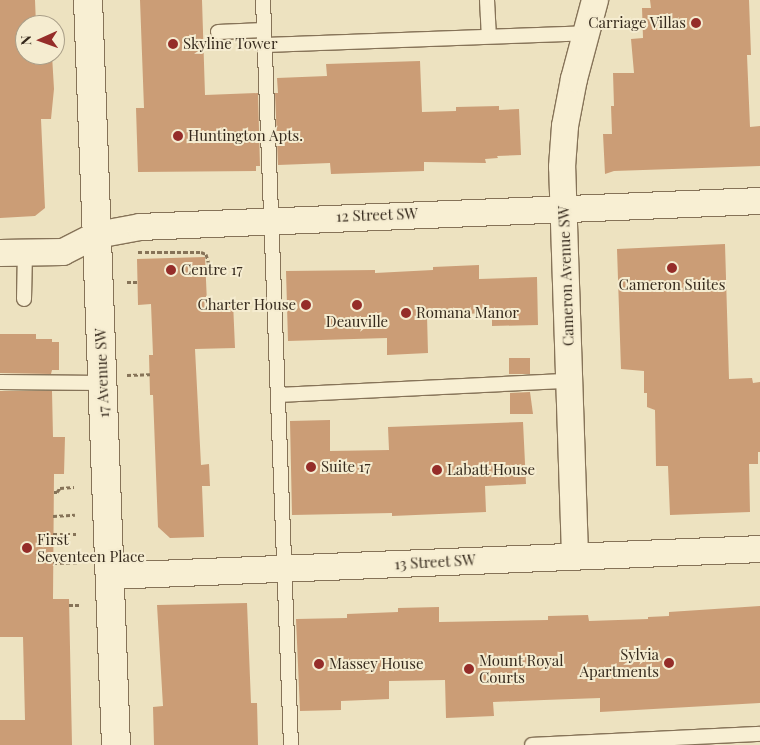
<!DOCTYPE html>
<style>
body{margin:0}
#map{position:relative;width:760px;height:745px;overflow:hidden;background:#ede2c0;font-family:"Playfair Display",serif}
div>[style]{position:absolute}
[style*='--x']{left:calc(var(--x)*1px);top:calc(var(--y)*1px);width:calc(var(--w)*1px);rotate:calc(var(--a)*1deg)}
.building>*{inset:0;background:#cb9d76;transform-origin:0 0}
.path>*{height:3px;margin-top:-1.5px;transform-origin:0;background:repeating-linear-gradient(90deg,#867358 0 4px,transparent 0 6.5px)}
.roads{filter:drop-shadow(1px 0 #867358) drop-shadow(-1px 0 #867358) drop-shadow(0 1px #867358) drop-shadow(0 -1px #867358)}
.service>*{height:14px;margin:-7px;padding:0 7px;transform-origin:7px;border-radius:7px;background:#f8efd3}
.minor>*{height:26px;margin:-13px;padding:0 13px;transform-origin:13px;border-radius:13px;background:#f8efd3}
.secondary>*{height:28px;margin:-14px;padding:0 14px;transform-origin:14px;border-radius:14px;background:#f8efd3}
.dots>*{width:14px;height:14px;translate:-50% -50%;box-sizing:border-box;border:2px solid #f5ecd0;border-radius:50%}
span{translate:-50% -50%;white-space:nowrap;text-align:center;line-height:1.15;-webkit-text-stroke:4px #f5ecd0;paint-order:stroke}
.poi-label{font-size:15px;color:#362a1d}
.right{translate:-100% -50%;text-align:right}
.left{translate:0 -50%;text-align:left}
.street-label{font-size:15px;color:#362a1d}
.north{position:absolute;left:15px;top:15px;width:50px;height:50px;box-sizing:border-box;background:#f5ecd0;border:1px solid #a99e88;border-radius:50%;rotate:268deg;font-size:14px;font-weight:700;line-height:20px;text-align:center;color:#362a1d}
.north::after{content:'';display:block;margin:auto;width:18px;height:22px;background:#952d29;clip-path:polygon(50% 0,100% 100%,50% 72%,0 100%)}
</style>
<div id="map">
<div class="building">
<i style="clip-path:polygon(0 0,35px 0,36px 25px,25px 25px,25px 55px,52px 55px,54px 89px,51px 119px,41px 119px,45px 208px,35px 216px,0 218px)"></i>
<i style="clip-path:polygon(140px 0,202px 0,205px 95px,258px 93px,260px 166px,256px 166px,256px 171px,138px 172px,136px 108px,144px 108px)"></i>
<i style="clip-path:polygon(650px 0,749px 0,751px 55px,747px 55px,750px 127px,760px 126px,760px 166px,614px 171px,605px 174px,603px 134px,612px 134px,611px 106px,614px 106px,613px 73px,634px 73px,631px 39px,643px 38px,642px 8px,651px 8px)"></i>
<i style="clip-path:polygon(420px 61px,422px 112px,456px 111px,456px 107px,499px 106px,499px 110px,519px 109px,521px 155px,497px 156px,498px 158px,485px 159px,486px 163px,424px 162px,424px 171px,331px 174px,330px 163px,278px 165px,275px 93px,278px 93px,277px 78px,327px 76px,326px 64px)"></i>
<i style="clip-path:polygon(725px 244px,729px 379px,752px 378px,753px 383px,760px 382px,760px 452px,758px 452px,758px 464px,749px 464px,750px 512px,670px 515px,668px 466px,656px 466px,655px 410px,647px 407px,647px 393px,644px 393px,644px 371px,621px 369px,617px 249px)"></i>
<i style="clip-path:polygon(205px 257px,207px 303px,233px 302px,235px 348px,195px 349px,201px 465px,209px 464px,210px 486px,202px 486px,204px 537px,170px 538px,158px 527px,153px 395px,150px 395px,149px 355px,153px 355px,151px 304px,138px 305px,137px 259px)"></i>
<i style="clip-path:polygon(479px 265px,479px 279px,537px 277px,538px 325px,492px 326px,492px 313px,427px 315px,428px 353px,387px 355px,387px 338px,288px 341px,286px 271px,375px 270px,375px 273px,433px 270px,433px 267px)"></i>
<i style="clip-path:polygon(0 334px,36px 334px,36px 339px,52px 339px,52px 342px,59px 342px,59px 370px,52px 370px,51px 374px,0 373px)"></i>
<i style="left:530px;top:358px;width:16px;height:21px;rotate:90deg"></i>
<i style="clip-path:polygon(0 391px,52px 391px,53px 437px,65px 437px,64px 474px,54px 474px,53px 599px,69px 599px,72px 745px,0 745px,0 720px,25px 720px,23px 637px,0 637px)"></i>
<i style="clip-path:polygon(530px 392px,533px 414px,510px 414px,510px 393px)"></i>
<i style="clip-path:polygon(330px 420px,330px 451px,389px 450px,388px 427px,523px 422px,526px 484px,485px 486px,486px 512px,392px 516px,392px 513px,292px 515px,290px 421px)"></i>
<i style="clip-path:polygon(247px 603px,251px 703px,257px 703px,258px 745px,154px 745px,153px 707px,163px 706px,157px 605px)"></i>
<i style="clip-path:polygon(760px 606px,760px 703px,600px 712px,600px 698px,544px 700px,493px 702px,494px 716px,446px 718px,445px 680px,389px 681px,389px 699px,341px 701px,341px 710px,300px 711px,296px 619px,347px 618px,347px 614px,398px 612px,398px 608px,439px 607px,439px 622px,548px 620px,548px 616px,588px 615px,589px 621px,648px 619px,648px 617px,669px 616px,669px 612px)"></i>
</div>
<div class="path">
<i style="--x:138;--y:252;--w:63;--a:0"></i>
<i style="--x:201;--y:252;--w:5;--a:22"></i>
<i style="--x:206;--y:254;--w:22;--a:74"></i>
<i style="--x:127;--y:282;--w:11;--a:0"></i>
<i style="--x:127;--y:375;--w:23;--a:-2"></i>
<i style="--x:54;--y:492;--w:3;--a:0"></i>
<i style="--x:57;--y:492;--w:5;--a:-53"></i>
<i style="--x:60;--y:488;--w:14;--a:-4"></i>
<i style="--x:53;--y:516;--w:22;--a:-3"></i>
<i style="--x:53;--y:534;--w:23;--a:0"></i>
<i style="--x:53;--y:563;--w:24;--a:-2"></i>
<i style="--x:69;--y:605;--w:10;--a:0"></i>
</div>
<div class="roads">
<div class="service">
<i style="--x:263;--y:0;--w:746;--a:87.85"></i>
<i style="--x:487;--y:0;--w:35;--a:87"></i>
<i style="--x:218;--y:32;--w:46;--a:-2.5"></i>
<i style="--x:265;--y:45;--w:321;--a:-2.1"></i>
<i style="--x:24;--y:299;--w:46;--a:-88.8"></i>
<i style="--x:0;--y:382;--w:102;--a:0.6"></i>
<i style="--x:278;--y:395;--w:291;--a:-2.8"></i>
<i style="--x:532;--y:745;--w:228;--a:-2.8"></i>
</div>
<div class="minor">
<i style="--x:0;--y:253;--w:63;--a:-0.9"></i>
<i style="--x:63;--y:252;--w:38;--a:-27"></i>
<i style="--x:97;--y:235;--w:44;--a:-10.5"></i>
<i style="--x:140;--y:227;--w:621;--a:-2.4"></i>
<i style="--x:575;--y:555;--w:388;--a:-91.9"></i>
<i style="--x:562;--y:167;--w:41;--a:-85.8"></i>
<i style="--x:565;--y:126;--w:48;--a:-79.2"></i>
<i style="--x:574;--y:79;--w:82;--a:-75.1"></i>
<i style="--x:109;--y:576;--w:652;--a:-2.37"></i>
</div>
<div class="secondary">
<i style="--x:88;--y:0;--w:746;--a:87.85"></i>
</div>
</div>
<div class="dots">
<i style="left:696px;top:23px;background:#952d29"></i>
<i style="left:173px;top:44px;background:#952d29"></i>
<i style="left:178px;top:136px;background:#952d29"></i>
<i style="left:672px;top:268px;background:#952d29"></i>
<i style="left:171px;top:270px;background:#952d29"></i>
<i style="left:306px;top:305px;background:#952d29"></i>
<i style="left:357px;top:305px;background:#952d29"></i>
<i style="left:406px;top:313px;background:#952d29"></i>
<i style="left:311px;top:467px;background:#952d29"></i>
<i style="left:437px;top:470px;background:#952d29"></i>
<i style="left:27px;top:548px;background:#952d29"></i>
<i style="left:669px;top:663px;background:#952d29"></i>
<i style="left:319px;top:664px;background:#952d29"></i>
<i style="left:469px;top:669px;background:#952d29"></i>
</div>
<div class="poi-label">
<span class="right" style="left:686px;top:23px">Carriage Villas</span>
<span class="left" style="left:183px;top:44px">Skyline Tower</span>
<span class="left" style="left:188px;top:136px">Huntington Apts.</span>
<span class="left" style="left:181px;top:270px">Centre 17</span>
<span style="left:672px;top:285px">Cameron Suites</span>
<span class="right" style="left:296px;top:305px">Charter House</span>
<span class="left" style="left:416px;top:313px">Romana Manor</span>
<span style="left:357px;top:322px">Deauville</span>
<span class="left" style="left:321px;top:467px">Suite 17</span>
<span class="left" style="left:447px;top:470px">Labatt House</span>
<span class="left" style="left:37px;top:548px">First<br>Seventeen Place</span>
<span class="right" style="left:659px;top:663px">Sylvia<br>Apartments</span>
<span class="left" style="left:479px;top:669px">Mount Royal<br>Courts</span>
<span class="left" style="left:329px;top:664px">Massey House</span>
</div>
<div class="street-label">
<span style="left:377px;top:215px;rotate:-2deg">12 Street SW</span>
<span style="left:566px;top:276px;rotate:-92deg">Cameron Avenue SW</span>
<span style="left:102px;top:373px;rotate:-92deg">17 Avenue SW</span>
<span style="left:435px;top:562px;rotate:-3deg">13 Street SW</span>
</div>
<div class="north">N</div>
</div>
